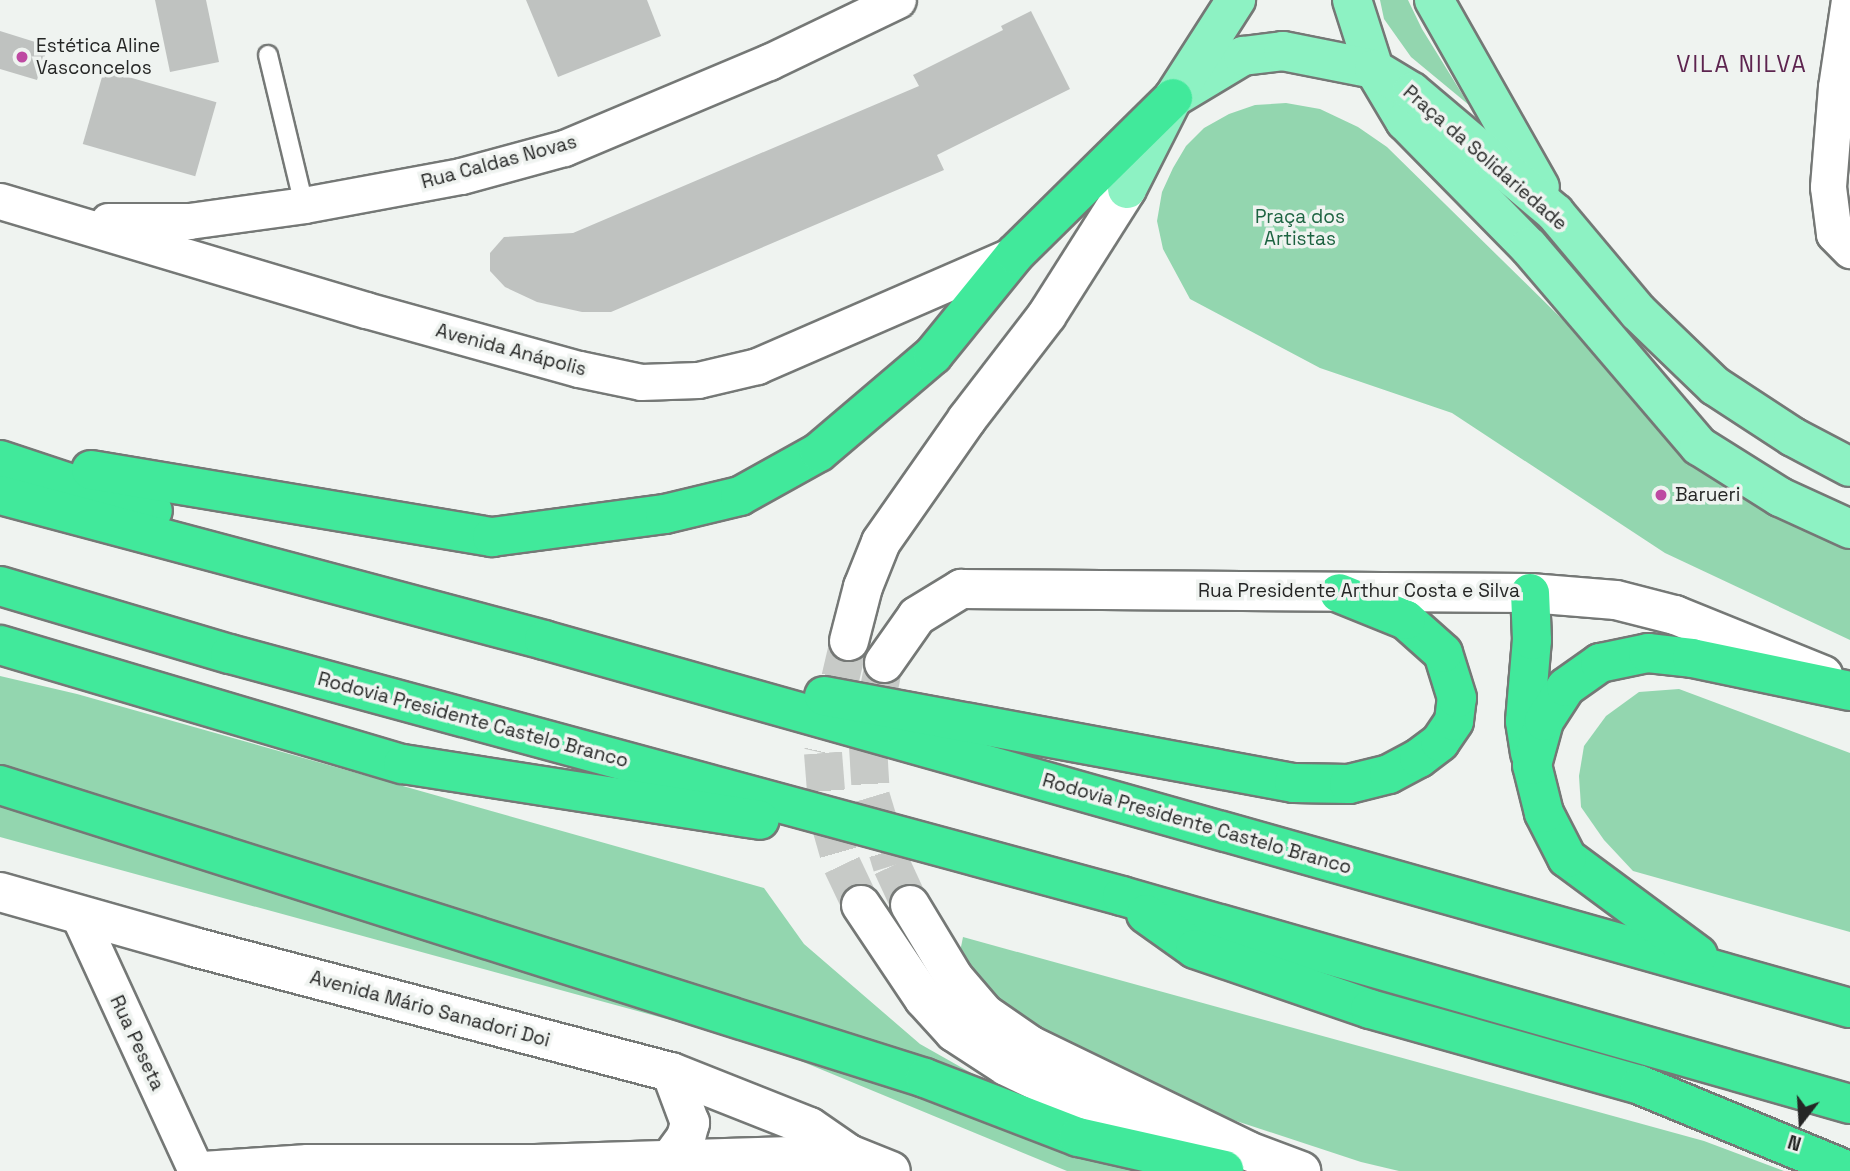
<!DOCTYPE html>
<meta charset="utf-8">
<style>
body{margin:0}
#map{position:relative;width:1850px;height:1171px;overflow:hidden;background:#eff3f0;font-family:"Space Grotesk",sans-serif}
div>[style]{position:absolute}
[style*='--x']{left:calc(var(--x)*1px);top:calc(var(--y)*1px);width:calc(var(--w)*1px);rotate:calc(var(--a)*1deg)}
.green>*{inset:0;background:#93d6af}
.building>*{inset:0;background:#bfc2c0;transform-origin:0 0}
.secondary-tunnel>*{height:38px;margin-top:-19px;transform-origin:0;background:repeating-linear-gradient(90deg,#c7cac7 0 38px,transparent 0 57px)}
.roads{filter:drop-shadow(2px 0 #757876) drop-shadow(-2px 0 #757876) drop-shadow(0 2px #757876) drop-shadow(0 -2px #757876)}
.service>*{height:18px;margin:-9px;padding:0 9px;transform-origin:9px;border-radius:9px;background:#fff}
.minor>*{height:35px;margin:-17.5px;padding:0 17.5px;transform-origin:17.5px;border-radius:17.5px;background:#fff}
.secondary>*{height:38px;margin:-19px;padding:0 19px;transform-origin:19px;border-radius:19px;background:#fff}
.primary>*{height:38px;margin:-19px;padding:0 19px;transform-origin:19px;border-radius:19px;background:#8df2c3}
.motorway>*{height:38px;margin:-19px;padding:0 19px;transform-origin:19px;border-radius:19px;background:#41e99b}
.dots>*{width:19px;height:19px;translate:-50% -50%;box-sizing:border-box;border:4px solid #eff3f0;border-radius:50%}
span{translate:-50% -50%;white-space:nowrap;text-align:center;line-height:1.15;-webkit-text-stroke:7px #eff3f0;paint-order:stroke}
.poi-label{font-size:19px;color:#252625}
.left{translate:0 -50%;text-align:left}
.street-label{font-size:19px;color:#252625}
.park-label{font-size:19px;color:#1d6341}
.quarter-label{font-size:23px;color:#5d244f;letter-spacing:2px}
.north{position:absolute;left:1766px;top:1087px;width:70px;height:70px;-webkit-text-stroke:5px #eff3f0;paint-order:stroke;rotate:197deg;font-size:19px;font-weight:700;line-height:28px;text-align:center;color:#252625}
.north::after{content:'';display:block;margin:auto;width:24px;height:32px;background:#252625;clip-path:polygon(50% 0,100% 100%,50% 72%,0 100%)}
</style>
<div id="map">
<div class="green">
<i style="clip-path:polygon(1380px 0,1408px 0,1422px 29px,1469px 105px,1411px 57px,1384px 19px)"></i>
<i style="clip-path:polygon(1286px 103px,1320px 109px,1358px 127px,1387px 147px,1559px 316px,1662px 409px,1771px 478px,1850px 512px,1850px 640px,1665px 553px,1452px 413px,1320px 368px,1190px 299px,1163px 249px,1157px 221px,1162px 192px,1173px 168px,1186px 146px,1204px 128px,1229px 114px,1255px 105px)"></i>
<i style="clip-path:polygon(0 676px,77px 694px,764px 888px,804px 944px,920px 1044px,1058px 1122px,1169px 1171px,1067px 1171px,762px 1045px,0 837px)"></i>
<i style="clip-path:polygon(1679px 689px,1850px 753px,1850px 932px,1633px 871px,1604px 840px,1581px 807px,1579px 776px,1584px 746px,1606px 716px,1639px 692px)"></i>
<i style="clip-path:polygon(963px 937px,1704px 1141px,1784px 1171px,1399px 1171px,1361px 1162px,1221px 1116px,1101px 1061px,1000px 1010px,960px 952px)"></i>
</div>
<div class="building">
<i style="clip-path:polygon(155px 0,206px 0,219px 62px,170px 72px)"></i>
<i style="clip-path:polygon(526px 0,647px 0,661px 36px,558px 77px)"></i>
<i style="clip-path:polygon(1031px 11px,1070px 89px,937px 155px,944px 170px,611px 312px,582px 312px,537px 302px,505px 287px,490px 271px,490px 253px,504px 237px,573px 233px,919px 86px,913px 75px,1003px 30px,1001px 26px)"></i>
<i style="clip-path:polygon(0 31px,48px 46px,37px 80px,0 69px)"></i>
<i style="left:104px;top:70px;width:117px;height:77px;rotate:16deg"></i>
</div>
<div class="secondary-tunnel">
<i style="--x:849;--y:641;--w:115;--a:103.1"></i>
<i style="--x:823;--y:753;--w:63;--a:85.5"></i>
<i style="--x:828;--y:816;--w:51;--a:74.1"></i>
<i style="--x:842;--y:865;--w:44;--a:64.6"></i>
<i style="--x:884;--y:663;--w:85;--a:100.9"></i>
<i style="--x:868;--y:746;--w:51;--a:86.6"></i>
<i style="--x:871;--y:797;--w:72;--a:73.1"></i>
<i style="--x:892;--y:866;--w:43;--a:65.2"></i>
</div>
<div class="roads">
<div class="service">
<i style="--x:268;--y:55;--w:154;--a:76.5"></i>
</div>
<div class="minor">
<i style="--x:1849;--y:0;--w:88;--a:98.5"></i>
<i style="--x:1836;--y:87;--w:100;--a:94.6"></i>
<i style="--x:1828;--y:187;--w:47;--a:82.7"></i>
<i style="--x:1834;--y:234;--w:23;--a:45"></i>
<i style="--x:0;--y:201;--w:382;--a:16.6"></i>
<i style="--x:366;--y:310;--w:221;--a:15.5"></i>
<i style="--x:579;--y:369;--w:63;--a:11.8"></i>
<i style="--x:641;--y:382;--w:57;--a:-2"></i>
<i style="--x:698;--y:380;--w:61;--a:-13.3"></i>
<i style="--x:757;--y:366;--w:281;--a:-23.5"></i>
<i style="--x:108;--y:221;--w:81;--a:0"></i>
<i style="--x:189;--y:221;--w:116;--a:-7.9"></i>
<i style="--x:304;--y:205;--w:160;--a:-10.5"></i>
<i style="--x:461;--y:176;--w:107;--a:-15.2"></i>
<i style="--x:564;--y:148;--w:222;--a:-22.8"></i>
<i style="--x:769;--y:62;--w:143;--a:-25.7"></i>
<i style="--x:78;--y:914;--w:283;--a:65.3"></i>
</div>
<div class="secondary">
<i style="--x:849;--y:641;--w:56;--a:-75.5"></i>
<i style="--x:863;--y:587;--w:48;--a:-68.2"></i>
<i style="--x:881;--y:542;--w:150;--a:-55"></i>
<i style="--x:967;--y:419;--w:131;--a:-52.4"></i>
<i style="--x:1047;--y:315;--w:149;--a:-57.6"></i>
<i style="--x:884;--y:663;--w:57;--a:-54.9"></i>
<i style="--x:917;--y:616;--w:52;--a:-31.5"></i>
<i style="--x:961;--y:589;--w:569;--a:0.4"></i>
<i style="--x:1530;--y:593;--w:86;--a:4.7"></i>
<i style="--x:1616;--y:600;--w:61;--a:14.3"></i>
<i style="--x:1675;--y:615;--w:160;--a:22.1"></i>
<i style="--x:0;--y:892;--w:202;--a:15.8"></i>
<i style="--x:194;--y:947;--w:493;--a:14.7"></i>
<i style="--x:671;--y:1072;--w:149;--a:21.6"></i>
<i style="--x:810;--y:1127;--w:47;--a:34.7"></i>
<i style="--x:849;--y:1154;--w:45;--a:22"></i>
<i style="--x:861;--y:905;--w:113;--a:56.2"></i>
<i style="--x:924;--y:999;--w:45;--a:47.7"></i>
<i style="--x:954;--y:1032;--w:62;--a:33.2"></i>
<i style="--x:1006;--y:1066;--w:205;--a:25.7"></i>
<i style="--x:910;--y:905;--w:85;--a:58.9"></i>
<i style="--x:954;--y:978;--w:48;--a:49.3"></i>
<i style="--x:985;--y:1014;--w:55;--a:34.6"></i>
<i style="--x:1030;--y:1045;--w:242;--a:25.9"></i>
<i style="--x:1248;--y:1151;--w:57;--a:20.7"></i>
<i style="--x:671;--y:1158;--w:26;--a:-54"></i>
<i style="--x:686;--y:1137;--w:15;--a:-74"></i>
<i style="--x:690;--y:1123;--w:54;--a:-110.4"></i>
<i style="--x:203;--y:1171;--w:105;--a:-3.8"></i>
<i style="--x:308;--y:1164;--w:227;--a:0"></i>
<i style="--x:535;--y:1164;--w:314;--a:-1.8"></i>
</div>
<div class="primary">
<i style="--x:1352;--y:0;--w:72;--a:72.3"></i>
<i style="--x:1374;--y:69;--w:61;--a:59.2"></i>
<i style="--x:1405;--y:121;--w:177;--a:45.5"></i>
<i style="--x:1529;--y:247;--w:262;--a:49.5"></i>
<i style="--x:1699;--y:446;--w:96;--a:32.2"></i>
<i style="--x:1780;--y:497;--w:77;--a:24.6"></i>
<i style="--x:1434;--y:0;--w:215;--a:60.5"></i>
<i style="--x:1173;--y:98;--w:82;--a:-31"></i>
<i style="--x:1243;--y:56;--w:40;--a:-7.1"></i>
<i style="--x:1283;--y:51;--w:93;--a:11.2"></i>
<i style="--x:1374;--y:69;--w:44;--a:31.2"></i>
<i style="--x:1412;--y:92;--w:187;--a:40.2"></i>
<i style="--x:1555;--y:213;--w:129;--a:50"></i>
<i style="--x:1638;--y:312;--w:107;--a:43.9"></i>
<i style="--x:1715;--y:386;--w:93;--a:33.2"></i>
<i style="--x:1793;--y:437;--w:64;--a:27.8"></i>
<i style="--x:1127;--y:189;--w:102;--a:-63.2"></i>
<i style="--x:1173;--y:98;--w:117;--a:-57.3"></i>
</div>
<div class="motorway">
<i style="--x:0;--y:460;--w:161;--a:18.4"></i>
<i style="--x:91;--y:470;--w:407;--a:9.5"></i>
<i style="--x:492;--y:537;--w:175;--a:-7.6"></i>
<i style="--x:665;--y:514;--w:77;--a:-13.5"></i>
<i style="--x:740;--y:496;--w:90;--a:-29.1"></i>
<i style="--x:819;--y:452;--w:150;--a:-40.4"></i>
<i style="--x:933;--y:355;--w:130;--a:-50.9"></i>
<i style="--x:1015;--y:254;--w:222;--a:-44.6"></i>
<i style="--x:0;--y:495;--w:563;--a:14.92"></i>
<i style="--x:544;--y:640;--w:1357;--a:15.74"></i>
<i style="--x:0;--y:586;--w:240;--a:16.5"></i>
<i style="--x:230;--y:654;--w:924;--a:15.18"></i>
<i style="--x:1122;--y:896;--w:757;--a:15.95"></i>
<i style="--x:0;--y:645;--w:420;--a:16.5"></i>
<i style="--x:403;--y:764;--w:361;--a:8.9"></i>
<i style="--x:824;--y:696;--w:478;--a:10.5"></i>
<i style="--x:1294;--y:783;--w:55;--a:1"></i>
<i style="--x:1349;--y:784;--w:41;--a:-14"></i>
<i style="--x:1389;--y:774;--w:34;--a:-28"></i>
<i style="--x:1419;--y:758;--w:26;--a:-37"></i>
<i style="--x:1440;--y:742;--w:25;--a:-56"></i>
<i style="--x:1454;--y:721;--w:23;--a:-83"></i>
<i style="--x:1457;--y:698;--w:47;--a:-107.3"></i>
<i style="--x:1443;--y:653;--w:50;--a:-138.3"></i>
<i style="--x:1406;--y:620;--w:72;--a:-158.1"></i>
<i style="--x:1530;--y:753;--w:32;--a:-99"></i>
<i style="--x:1525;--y:721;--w:81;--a:-85.1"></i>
<i style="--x:1532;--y:640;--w:47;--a:-92.4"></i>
<i style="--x:0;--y:785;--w:970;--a:17.58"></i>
<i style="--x:925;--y:1078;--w:164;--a:21.1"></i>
<i style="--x:1078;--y:1137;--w:150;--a:12.7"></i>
<i style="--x:1146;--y:914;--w:60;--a:35.5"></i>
<i style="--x:1195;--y:949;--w:185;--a:18.9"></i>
<i style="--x:1370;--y:1009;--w:280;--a:15.7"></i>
<i style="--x:1640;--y:1085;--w:226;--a:22.4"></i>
<i style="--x:1698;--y:955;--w:163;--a:-143.5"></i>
<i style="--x:1567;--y:858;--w:51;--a:-117.1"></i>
<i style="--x:1544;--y:813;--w:49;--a:-104"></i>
<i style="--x:1532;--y:765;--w:46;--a:-74.7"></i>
<i style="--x:1544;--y:721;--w:40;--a:-57.1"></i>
<i style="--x:1566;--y:687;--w:42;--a:-35.2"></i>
<i style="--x:1600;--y:663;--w:49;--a:-11.8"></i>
<i style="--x:1648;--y:653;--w:44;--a:6.5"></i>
<i style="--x:1692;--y:658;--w:161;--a:11.8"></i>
</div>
</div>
<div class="dots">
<i style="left:22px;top:57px;background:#be49a2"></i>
<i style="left:1661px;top:495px;background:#be49a2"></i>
</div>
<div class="poi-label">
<span class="left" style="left:36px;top:57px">Estética Aline<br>Vasconcelos</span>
<span class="left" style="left:1675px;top:495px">Barueri</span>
</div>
<div class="street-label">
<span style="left:1485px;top:158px;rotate:41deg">Praça da Solidariedade</span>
<span style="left:499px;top:162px;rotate:-15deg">Rua Caldas Novas</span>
<span style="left:511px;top:350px;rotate:15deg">Avenida Anápolis</span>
<span style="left:1359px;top:591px">Rua Presidente Arthur Costa e Silva</span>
<span style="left:473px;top:720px;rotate:15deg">Rodovia Presidente Castelo Branco</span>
<span style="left:1197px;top:824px;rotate:16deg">Rodovia Presidente Castelo Branco</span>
<span style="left:430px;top:1009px;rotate:15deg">Avenida Mário Sanadori Doi</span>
<span style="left:137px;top:1043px;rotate:65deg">Rua Peseta</span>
</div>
<div class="park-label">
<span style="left:1300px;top:228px">Praça dos<br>Artistas</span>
</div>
<div class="quarter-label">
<span style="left:1742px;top:64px">VILA NILVA</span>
</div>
<div class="north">N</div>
</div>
